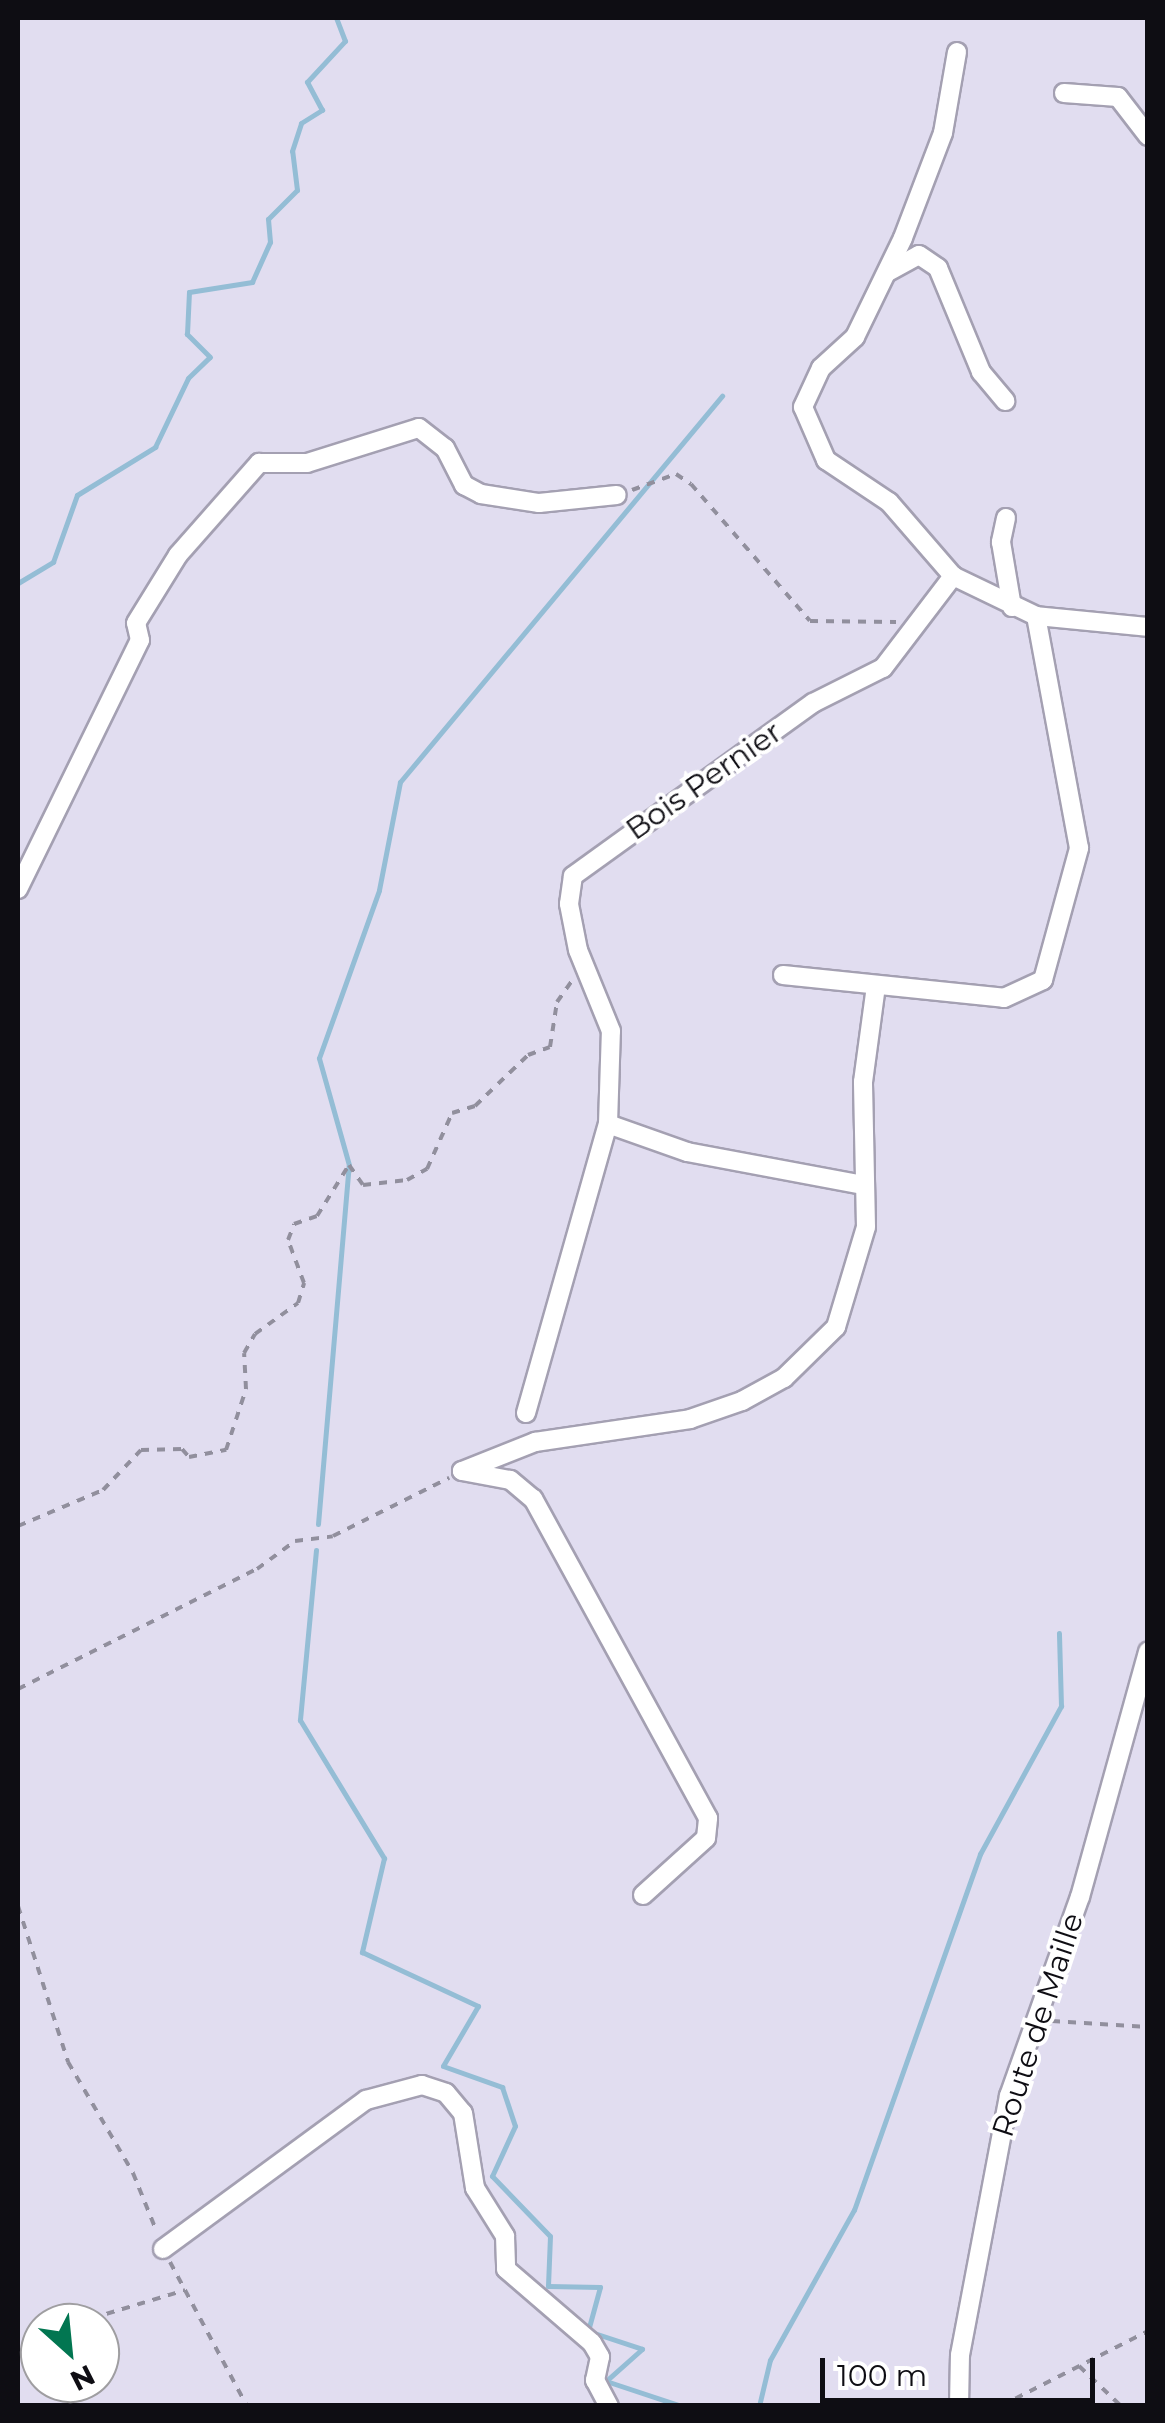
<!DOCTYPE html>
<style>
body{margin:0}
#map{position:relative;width:1165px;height:2423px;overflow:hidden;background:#e1ddf0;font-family:Montserrat,sans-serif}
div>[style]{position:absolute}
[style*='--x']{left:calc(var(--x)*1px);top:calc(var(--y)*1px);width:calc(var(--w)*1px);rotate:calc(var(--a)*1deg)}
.stream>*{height:5px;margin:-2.5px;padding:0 2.5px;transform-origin:2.5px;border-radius:2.5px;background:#94bdd5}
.path>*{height:4px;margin-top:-2px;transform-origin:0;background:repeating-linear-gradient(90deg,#918f9d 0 8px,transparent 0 16px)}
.roads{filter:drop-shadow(2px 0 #a4a0b2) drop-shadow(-2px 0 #a4a0b2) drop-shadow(0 2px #a4a0b2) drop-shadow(0 -2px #a4a0b2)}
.minor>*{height:18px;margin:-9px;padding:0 9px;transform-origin:9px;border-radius:9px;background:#fff}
span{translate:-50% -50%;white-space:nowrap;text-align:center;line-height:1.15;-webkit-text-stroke:8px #fff;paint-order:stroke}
.street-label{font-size:30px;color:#0e0d13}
.frame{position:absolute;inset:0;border:20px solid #0e0d13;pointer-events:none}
.north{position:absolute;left:20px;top:2303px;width:100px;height:100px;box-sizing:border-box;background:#fff;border:2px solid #9f9ea1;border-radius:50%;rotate:153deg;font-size:28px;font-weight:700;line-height:40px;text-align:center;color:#0e0d13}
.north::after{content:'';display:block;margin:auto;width:35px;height:45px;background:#027651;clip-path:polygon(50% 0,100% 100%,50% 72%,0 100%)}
.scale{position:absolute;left:820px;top:2358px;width:275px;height:45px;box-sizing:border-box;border:5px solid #0e0d13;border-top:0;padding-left:12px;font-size:30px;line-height:35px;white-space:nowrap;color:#0e0d13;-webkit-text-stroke:8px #fff;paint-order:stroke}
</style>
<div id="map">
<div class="stream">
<i style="--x:18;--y:583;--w:41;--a:-31"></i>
<i style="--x:53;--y:562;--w:71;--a:-70.3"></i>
<i style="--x:77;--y:495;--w:92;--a:-31.6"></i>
<i style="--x:155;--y:447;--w:76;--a:-64.4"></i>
<i style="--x:188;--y:378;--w:30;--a:-44"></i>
<i style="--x:210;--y:357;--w:33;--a:-135"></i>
<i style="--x:187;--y:334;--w:42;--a:-87.3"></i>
<i style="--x:189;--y:292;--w:64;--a:-9"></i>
<i style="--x:252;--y:282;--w:44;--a:-65.8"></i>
<i style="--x:270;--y:242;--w:23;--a:-95"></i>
<i style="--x:268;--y:219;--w:41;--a:-45"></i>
<i style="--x:297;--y:190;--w:39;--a:-97"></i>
<i style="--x:292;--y:151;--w:29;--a:-72"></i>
<i style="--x:301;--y:123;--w:25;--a:-32"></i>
<i style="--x:322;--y:110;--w:32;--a:-118"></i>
<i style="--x:307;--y:82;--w:56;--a:-47.2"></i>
<i style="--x:345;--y:41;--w:25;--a:-111"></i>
<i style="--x:318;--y:1524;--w:360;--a:-85.1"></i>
<i style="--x:349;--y:1165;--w:111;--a:-105.7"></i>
<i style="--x:319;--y:1058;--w:178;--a:-70.3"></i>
<i style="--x:379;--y:890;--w:110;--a:-79"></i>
<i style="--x:400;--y:782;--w:503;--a:-50.17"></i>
<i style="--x:316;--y:1550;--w:171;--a:95.4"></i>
<i style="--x:300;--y:1720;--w:162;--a:58.7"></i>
<i style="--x:384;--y:1858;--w:97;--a:103.2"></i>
<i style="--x:362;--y:1952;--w:128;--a:25"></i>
<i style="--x:478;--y:2006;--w:69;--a:120.3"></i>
<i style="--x:443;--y:2066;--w:63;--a:19.6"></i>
<i style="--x:502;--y:2087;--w:41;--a:71.6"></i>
<i style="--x:515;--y:2126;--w:55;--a:114.7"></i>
<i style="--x:492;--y:2176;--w:83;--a:46"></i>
<i style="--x:550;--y:2236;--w:50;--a:92.3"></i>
<i style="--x:548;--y:2286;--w:52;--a:1.1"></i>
<i style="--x:600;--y:2287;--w:46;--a:105.3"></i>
<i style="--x:588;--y:2331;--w:57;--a:18.4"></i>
<i style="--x:642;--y:2349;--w:48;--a:138.4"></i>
<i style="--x:606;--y:2381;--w:79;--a:18.4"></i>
<i style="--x:759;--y:2406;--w:47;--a:-76.6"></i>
<i style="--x:770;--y:2360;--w:172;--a:-60.8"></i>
<i style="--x:854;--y:2210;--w:378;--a:-70.5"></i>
<i style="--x:980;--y:1854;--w:169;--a:-61.3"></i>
<i style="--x:1061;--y:1706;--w:73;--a:-91.6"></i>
</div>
<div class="path">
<i style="--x:632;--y:490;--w:47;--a:-20"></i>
<i style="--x:676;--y:474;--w:18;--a:34"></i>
<i style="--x:691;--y:484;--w:181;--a:49"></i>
<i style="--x:810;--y:621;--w:86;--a:0.7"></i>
<i style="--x:18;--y:1526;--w:92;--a:-23"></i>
<i style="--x:103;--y:1490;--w:55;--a:-46.5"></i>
<i style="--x:141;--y:1450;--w:41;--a:-1.4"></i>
<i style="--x:182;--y:1449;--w:11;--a:49"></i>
<i style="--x:189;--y:1457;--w:38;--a:-11"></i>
<i style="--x:226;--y:1450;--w:64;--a:-71.8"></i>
<i style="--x:246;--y:1389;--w:36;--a:-93"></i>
<i style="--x:244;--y:1353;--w:22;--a:-60"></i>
<i style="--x:255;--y:1334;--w:53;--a:-35.8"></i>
<i style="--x:298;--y:1303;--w:21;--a:-73"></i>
<i style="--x:304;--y:1283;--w:46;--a:-110.4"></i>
<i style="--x:288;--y:1240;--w:17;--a:-69"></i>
<i style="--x:294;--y:1224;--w:24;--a:-19"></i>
<i style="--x:317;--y:1216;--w:60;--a:-57.9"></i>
<i style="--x:349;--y:1165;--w:24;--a:55"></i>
<i style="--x:363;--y:1185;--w:44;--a:-6.5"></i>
<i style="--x:407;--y:1180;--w:23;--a:-29"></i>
<i style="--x:427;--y:1169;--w:61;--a:-65.9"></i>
<i style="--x:452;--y:1113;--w:24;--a:-17"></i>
<i style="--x:475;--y:1106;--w:74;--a:-43.9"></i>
<i style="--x:528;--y:1055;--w:23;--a:-20"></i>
<i style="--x:550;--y:1047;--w:46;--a:-81.2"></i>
<i style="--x:557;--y:1002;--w:28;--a:-55"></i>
<i style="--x:18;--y:1689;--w:267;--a:-26.7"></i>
<i style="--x:257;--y:1569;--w:47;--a:-36.4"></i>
<i style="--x:295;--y:1541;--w:38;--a:-7"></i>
<i style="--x:333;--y:1536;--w:130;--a:-26.6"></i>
<i style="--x:18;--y:1906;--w:164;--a:72.2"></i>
<i style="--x:68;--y:2062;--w:129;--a:59.6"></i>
<i style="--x:133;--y:2173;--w:61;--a:68"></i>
<i style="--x:1052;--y:2021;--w:96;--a:3.6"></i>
<i style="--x:170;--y:2262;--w:163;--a:61.9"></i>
<i style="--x:76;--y:2323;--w:114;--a:-16.8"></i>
<i style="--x:18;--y:2352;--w:25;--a:-29"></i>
<i style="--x:1079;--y:2366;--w:58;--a:43.6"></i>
<i style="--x:1001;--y:2406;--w:165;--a:-27"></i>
</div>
<div class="roads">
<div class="minor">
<i style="--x:957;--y:52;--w:82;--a:99.8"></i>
<i style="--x:943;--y:133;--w:112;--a:110.9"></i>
<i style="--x:903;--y:238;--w:110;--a:115.9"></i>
<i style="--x:855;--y:337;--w:46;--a:137.6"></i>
<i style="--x:821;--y:368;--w:43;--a:114.8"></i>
<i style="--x:803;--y:407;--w:58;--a:66.5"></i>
<i style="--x:826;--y:460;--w:76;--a:33.7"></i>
<i style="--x:889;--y:502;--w:98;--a:49.1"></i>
<i style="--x:953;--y:576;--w:92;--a:25.7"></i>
<i style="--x:1036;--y:616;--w:113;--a:5.6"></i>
<i style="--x:1064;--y:93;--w:54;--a:4.2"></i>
<i style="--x:1118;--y:97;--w:49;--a:52.4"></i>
<i style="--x:888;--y:272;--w:35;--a:-29"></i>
<i style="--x:919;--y:255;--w:23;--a:34"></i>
<i style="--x:938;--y:268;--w:113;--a:67.5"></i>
<i style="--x:981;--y:372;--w:38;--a:50"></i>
<i style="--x:1006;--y:518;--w:25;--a:102"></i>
<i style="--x:1001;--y:542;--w:66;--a:80.4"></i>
<i style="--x:18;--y:889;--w:277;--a:-63.9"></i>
<i style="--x:140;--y:640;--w:17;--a:-103"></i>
<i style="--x:136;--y:623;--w:80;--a:-58.3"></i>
<i style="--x:178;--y:555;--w:123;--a:-48.6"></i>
<i style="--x:259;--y:463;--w:48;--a:0"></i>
<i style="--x:307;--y:463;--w:117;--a:-17.4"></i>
<i style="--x:419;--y:428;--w:33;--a:38"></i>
<i style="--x:445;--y:448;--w:42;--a:62.8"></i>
<i style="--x:464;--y:485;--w:19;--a:28"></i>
<i style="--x:481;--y:494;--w:59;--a:8.8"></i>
<i style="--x:539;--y:503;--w:78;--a:-5.9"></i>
<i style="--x:783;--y:975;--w:222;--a:5.9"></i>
<i style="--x:1004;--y:998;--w:43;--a:-24.8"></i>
<i style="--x:1043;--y:980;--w:137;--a:-74.7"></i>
<i style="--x:1079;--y:848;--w:236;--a:-100.5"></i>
<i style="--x:608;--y:1124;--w:84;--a:19.5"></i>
<i style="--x:687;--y:1152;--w:180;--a:10.6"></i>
<i style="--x:526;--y:1413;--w:300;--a:-74.2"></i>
<i style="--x:608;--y:1124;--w:93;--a:-88.2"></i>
<i style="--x:611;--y:1031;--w:87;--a:-112.2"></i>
<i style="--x:578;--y:950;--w:47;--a:-101.1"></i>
<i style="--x:569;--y:904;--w:28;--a:-82"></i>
<i style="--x:573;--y:876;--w:296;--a:-35.8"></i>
<i style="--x:813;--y:703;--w:78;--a:-26.6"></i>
<i style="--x:883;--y:668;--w:116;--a:-52.7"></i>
<i style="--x:643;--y:1895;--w:85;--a:-42.1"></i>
<i style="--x:706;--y:1838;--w:20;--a:-84"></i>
<i style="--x:708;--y:1818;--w:364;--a:-118.7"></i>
<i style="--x:533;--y:1499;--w:30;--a:-140"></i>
<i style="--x:510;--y:1480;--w:49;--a:-169.4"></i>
<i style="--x:462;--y:1471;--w:79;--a:-21.7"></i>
<i style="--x:535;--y:1442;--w:157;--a:-8.4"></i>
<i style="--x:690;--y:1419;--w:55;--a:-19.1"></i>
<i style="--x:742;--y:1401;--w:48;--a:-28.7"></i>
<i style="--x:784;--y:1378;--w:73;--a:-44.4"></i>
<i style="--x:836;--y:1327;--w:104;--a:-73.3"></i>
<i style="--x:866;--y:1227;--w:145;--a:-91.2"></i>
<i style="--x:863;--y:1082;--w:97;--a:-82.3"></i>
<i style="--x:163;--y:2249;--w:252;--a:-36.3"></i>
<i style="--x:366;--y:2100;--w:58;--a:-15"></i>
<i style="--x:422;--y:2085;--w:25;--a:18"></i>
<i style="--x:446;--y:2093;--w:26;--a:50"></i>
<i style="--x:463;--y:2113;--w:76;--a:80.9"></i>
<i style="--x:475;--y:2188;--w:57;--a:58"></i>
<i style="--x:505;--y:2236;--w:33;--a:88"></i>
<i style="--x:506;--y:2269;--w:113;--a:40.7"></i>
<i style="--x:592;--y:2343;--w:16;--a:60"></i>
<i style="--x:600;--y:2357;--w:24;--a:102"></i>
<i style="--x:595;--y:2380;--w:30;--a:62"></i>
<i style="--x:959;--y:2406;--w:51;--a:-88.9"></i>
<i style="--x:960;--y:2355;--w:264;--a:-79.3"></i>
<i style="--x:1009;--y:2096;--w:211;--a:-70.4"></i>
<i style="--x:1080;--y:1897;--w:255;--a:-74.5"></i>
</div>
</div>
<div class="street-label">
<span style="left:704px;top:781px;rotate:-35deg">Bois Pernier</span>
<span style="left:1038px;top:2025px;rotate:-72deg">Route de Maille</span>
</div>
<div class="frame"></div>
<div class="north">N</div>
<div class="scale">100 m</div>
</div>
